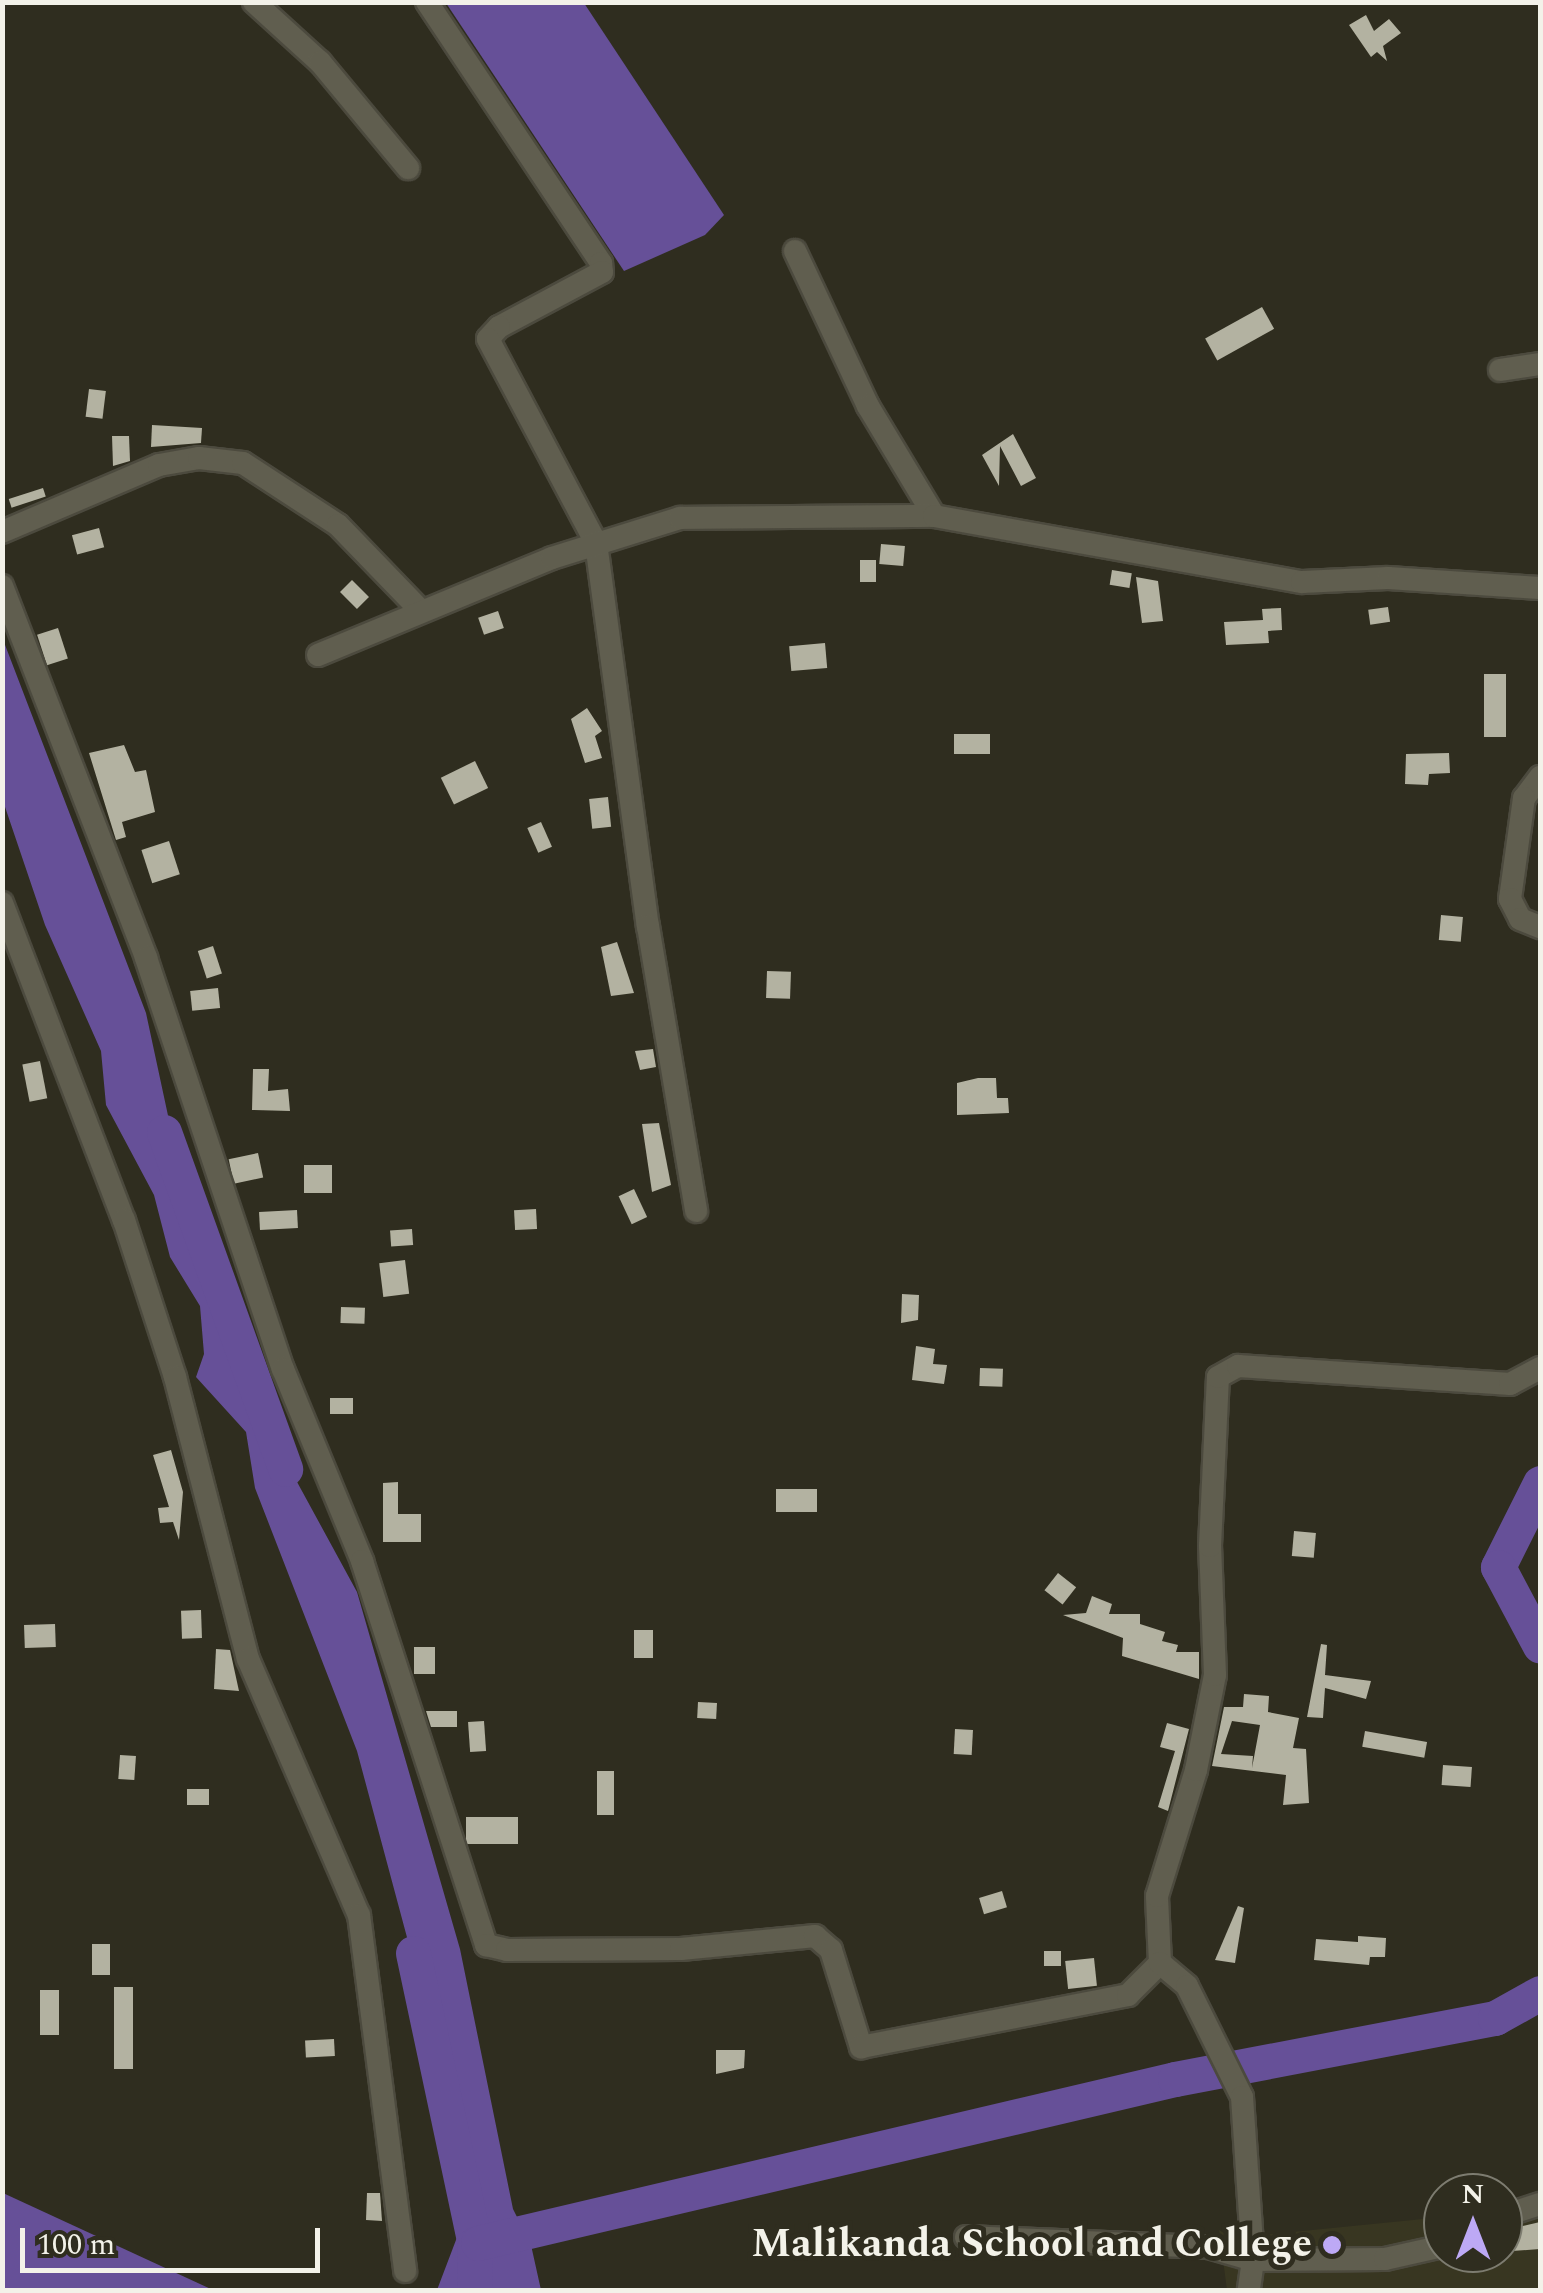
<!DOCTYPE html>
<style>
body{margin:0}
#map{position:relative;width:1543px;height:2293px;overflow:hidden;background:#2f2d1f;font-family:Spectral,serif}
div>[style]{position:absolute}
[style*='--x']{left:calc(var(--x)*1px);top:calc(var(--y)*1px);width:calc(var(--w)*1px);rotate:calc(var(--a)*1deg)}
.built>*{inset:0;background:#383621}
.water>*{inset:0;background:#665098}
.river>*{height:35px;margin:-17.5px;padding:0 17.5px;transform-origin:17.5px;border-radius:17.5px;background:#665098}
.building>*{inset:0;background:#b3b2a1;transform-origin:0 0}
.roads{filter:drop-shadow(2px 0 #4c4a3e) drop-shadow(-2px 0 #4c4a3e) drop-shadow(0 2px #4c4a3e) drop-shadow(0 -2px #4c4a3e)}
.minor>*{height:22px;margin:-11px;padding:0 11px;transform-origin:11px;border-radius:11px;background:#605e4f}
.dots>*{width:28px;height:28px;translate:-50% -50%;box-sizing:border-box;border:5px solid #2f2d1f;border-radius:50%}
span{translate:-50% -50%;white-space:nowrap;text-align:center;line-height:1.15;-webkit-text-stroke:10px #2f2d1f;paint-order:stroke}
.poi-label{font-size:40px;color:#f3f2e9;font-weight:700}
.right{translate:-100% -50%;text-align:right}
.frame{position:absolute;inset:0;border:5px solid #f3f2e9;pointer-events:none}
.north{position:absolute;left:1423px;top:2173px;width:100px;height:100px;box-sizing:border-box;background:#2f2d1f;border:2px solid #7d7c70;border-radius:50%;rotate:0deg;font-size:28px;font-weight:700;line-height:40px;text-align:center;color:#f3f2e9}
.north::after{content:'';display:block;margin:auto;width:35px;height:45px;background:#bda9f5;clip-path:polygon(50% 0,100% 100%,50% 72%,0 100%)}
.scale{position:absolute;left:20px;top:2228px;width:300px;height:45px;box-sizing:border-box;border:5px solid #f3f2e9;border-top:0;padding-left:12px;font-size:30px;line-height:35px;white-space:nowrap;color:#f3f2e9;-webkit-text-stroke:8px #2f2d1f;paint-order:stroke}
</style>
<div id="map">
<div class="built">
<i style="clip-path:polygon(1540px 2207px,1540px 2290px,1227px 2290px,1219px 2230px,1233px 2238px,1443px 2217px,1443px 2253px,1503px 2253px,1503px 2211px)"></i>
</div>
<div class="water">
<i style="clip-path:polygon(446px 3px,584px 3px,724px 215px,705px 235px,624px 271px)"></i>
<i style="clip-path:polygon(2px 637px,146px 1013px,181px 1176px,272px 1436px,357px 1592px,460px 1949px,513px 2209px,531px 2245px,541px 2290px,437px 2290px,467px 2211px,461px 2153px,423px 1997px,357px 1751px,255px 1488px,246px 1432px,196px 1377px,204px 1354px,200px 1306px,170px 1257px,154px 1195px,106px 1105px,101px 1051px,45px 925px,3px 801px)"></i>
<i style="clip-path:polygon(2px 2193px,3px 2193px,213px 2290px,3px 2290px)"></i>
</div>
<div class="river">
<i style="--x:164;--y:1132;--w:358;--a:70.2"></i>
<i style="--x:1540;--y:1483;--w:94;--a:116.6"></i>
<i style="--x:1498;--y:1567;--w:89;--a:62"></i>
<i style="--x:413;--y:1953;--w:298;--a:78"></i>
<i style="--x:475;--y:2244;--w:46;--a:91.2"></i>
<i style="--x:478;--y:2243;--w:716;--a:-13.24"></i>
<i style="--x:1175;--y:2079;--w:326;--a:-10.8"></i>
<i style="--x:1495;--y:2018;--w:51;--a:-29.1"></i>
</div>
<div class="building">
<i style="clip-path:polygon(1366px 15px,1374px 31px,1389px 19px,1401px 33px,1383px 46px,1387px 61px,1377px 52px,1371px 57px,1349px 25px)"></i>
<i style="left:1262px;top:307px;width:25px;height:65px;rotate:61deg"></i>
<i style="left:89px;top:389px;width:17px;height:28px;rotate:7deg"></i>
<i style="clip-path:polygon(152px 425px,202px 428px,201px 443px,151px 447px)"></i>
<i style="clip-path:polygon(1013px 434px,1036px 478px,1021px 486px,1000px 446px,999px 486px,982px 455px)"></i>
<i style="clip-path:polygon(112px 436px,129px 436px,130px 461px,113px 466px)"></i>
<i style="left:43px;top:488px;width:9px;height:36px;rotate:72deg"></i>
<i style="left:99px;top:528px;width:20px;height:28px;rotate:75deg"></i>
<i style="left:881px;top:544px;width:24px;height:20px;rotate:5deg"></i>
<i style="left:860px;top:560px;width:16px;height:22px"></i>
<i style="left:1112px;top:570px;width:20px;height:15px;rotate:9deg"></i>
<i style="clip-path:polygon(1136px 577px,1158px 581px,1163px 621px,1142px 623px)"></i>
<i style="left:352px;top:580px;width:24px;height:17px;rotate:45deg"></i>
<i style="left:1388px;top:607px;width:15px;height:20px;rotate:82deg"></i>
<i style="clip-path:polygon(1281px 608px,1282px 630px,1268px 631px,1269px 643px,1226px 645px,1224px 622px,1263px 620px,1262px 609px)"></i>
<i style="left:498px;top:611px;width:18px;height:21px;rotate:71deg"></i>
<i style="left:58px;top:628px;width:32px;height:22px;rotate:72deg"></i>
<i style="left:825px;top:643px;width:25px;height:36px;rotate:85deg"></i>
<i style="left:1484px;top:674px;width:22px;height:63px"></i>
<i style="clip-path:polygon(587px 708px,602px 731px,595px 736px,602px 758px,585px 763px,571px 719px)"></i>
<i style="left:954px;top:734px;width:36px;height:20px"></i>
<i style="clip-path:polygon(124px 745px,135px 772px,146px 770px,155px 812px,122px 822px,126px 837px,116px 840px,89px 753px)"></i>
<i style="clip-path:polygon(1449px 753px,1450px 773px,1429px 774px,1428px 785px,1405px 784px,1406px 754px)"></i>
<i style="left:475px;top:761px;width:30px;height:38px;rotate:64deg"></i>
<i style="left:608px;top:797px;width:30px;height:19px;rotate:84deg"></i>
<i style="left:541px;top:822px;width:27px;height:15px;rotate:66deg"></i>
<i style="left:169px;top:841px;width:35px;height:29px;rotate:72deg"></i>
<i style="left:1441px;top:915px;width:22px;height:25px;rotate:5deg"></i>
<i style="clip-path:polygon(617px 942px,634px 993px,611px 996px,601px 947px)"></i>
<i style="left:213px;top:946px;width:29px;height:16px;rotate:72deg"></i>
<i style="left:767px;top:971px;width:24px;height:27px;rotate:2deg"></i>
<i style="left:218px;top:988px;width:20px;height:28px;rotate:84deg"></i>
<i style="clip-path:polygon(653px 1049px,656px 1067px,640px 1070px,635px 1051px)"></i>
<i style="left:40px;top:1061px;width:38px;height:18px;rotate:79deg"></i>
<i style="clip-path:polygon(253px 1069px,269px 1069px,268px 1091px,288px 1089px,290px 1111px,252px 1110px)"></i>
<i style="clip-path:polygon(978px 1078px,996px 1078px,997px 1098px,1008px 1098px,1009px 1113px,957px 1115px,957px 1083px)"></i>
<i style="clip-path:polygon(659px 1123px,671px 1185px,652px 1192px,642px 1124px)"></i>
<i style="left:258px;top:1153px;width:25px;height:30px;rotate:78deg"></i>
<i style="left:304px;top:1165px;width:28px;height:28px"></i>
<i style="left:634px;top:1189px;width:31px;height:17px;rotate:65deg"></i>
<i style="left:536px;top:1209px;width:20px;height:22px;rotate:87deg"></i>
<i style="left:297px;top:1210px;width:18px;height:38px;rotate:87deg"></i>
<i style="left:412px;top:1229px;width:16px;height:22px;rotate:86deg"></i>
<i style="left:405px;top:1260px;width:34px;height:26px;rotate:83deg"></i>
<i style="clip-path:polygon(902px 1294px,919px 1295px,918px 1320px,901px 1323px)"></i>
<i style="left:341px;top:1307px;width:24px;height:16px;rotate:2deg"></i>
<i style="clip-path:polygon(916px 1346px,935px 1349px,933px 1364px,947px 1365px,944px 1384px,912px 1380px)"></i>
<i style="left:980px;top:1368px;width:23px;height:18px;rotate:2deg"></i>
<i style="left:330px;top:1398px;width:23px;height:16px"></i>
<i style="clip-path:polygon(171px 1450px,183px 1492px,179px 1540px,173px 1522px,160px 1523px,158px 1508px,169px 1507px,153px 1455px)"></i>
<i style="clip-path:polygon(398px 1482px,398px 1514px,421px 1514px,421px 1542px,383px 1542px,383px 1483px)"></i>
<i style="left:776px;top:1489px;width:41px;height:23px"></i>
<i style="left:1294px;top:1531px;width:22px;height:25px;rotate:5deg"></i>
<i style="left:1058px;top:1573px;width:23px;height:22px;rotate:38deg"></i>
<i style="clip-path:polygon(1092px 1596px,1112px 1604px,1109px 1614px,1140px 1614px,1140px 1624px,1165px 1632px,1162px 1641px,1178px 1645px,1176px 1652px,1199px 1652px,1199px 1679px,1122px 1656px,1123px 1638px,1063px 1615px,1086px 1613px)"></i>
<i style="left:201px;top:1610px;width:28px;height:20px;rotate:88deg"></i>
<i style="left:55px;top:1624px;width:23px;height:31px;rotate:88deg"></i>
<i style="left:634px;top:1630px;width:19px;height:28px"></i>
<i style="clip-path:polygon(1321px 1644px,1327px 1645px,1325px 1675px,1371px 1681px,1366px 1699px,1325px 1688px,1323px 1718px,1307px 1717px)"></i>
<i style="left:414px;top:1647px;width:21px;height:27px"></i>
<i style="clip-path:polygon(216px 1649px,230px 1650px,239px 1691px,214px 1689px)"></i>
<i style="clip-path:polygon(evenodd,1244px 1694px,1269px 1696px,1268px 1712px,1299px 1718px,1293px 1748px,1306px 1749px,1309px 1803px,1283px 1805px,1286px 1775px,1212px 1766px,1224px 1707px,1243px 1707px,1244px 1694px,1232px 1721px,1260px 1725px,1252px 1768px,1253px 1756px,1221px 1754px,1232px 1721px)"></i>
<i style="left:698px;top:1702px;width:19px;height:16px;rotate:3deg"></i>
<i style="clip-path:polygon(426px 1711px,457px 1711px,457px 1727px,431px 1727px)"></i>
<i style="left:484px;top:1721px;width:30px;height:16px;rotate:86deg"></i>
<i style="clip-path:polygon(1167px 1723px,1189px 1729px,1168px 1811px,1158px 1807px,1175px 1751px,1160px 1747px)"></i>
<i style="left:955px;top:1729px;width:18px;height:25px;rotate:3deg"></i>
<i style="left:1365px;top:1731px;width:63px;height:16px;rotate:10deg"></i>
<i style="left:120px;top:1755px;width:16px;height:24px;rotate:4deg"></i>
<i style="left:1443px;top:1765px;width:29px;height:20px;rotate:4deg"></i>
<i style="left:597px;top:1771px;width:17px;height:44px"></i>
<i style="left:187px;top:1789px;width:22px;height:16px"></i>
<i style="left:466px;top:1817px;width:52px;height:27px"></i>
<i style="left:1002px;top:1891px;width:17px;height:24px;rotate:73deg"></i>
<i style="clip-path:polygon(1238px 1906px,1244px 1908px,1235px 1963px,1215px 1960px)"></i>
<i style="clip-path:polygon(1358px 1936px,1386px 1938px,1385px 1957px,1370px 1957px,1369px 1965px,1314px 1960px,1316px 1939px,1358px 1942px)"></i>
<i style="left:92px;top:1944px;width:18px;height:31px"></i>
<i style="left:1061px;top:1951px;width:15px;height:17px;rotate:90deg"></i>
<i style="left:1094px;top:1958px;width:28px;height:29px;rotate:84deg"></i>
<i style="left:114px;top:1987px;width:19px;height:82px"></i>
<i style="left:40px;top:1990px;width:19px;height:45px"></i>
<i style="left:334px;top:2039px;width:17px;height:29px;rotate:87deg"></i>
<i style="clip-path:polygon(716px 2050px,745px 2050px,744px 2068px,716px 2074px)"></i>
<i style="clip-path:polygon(367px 2193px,380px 2193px,382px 2221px,366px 2220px)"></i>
<i style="clip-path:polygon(1540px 2222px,1540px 2249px,1512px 2251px,1510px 2229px)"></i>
</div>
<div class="roads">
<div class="minor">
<i style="--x:254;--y:2;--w:89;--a:42.3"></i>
<i style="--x:320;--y:62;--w:138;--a:50.3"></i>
<i style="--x:427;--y:2;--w:314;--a:56.3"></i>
<i style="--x:601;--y:263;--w:9;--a:84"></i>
<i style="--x:602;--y:272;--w:117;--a:151.9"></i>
<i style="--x:499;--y:327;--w:16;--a:133"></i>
<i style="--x:488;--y:339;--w:231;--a:62.1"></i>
<i style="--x:596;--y:543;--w:387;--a:82.3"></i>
<i style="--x:648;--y:926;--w:289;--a:80.4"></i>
<i style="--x:795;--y:251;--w:171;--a:64.8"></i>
<i style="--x:868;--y:406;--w:128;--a:59"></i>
<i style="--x:1500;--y:370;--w:40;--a:-8.5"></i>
<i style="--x:2;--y:532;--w:171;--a:-23.1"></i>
<i style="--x:159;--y:465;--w:41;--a:-9.9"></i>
<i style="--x:199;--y:458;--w:44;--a:6.5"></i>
<i style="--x:243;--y:463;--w:113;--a:33.1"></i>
<i style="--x:338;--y:525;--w:118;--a:46"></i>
<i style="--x:2;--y:586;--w:399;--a:68.8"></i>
<i style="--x:146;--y:958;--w:433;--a:71.6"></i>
<i style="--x:283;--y:1369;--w:208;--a:67.6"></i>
<i style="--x:362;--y:1561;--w:404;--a:72.1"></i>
<i style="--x:486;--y:1945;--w:22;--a:13"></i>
<i style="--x:507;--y:1950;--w:174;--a:-0.3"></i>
<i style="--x:681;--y:1949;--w:135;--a:-5.5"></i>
<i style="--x:815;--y:1936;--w:21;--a:41"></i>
<i style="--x:831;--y:1950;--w:102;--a:72.8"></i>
<i style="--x:861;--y:2047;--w:272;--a:-11"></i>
<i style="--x:1128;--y:1995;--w:45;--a:-45"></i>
<i style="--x:1160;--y:1963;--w:67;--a:-92.6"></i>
<i style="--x:1157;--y:1896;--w:132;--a:-72.8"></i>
<i style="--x:1196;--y:1770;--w:97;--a:-78.7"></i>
<i style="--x:1215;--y:1675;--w:129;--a:-92.2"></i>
<i style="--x:1210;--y:1546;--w:169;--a:-87.3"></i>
<i style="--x:1218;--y:1377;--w:23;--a:-29"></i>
<i style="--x:1238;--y:1366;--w:273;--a:3.8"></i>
<i style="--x:1510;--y:1384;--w:34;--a:-28"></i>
<i style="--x:318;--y:655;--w:253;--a:-22.5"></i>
<i style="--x:552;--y:558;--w:134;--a:-17.4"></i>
<i style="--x:680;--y:518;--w:254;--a:-0.5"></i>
<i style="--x:934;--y:516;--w:374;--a:10.2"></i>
<i style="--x:1302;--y:582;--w:86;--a:-2.7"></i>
<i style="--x:1388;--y:578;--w:152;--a:3.8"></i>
<i style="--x:1540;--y:777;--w:26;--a:127"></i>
<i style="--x:1524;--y:798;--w:102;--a:97.9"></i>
<i style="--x:1510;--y:899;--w:22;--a:63"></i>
<i style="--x:1520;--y:919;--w:22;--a:22"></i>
<i style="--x:2;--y:903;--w:340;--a:69"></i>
<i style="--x:124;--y:1220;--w:165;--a:72"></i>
<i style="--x:175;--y:1377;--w:291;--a:75.5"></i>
<i style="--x:248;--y:1659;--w:279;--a:66.6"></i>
<i style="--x:359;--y:1915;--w:359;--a:82.6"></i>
<i style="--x:1160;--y:1963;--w:35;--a:40"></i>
<i style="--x:1187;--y:1986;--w:124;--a:63.6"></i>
<i style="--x:1242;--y:2097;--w:163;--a:86.1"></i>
<i style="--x:1253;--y:2260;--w:132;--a:-0.4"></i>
<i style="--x:1385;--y:2259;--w:59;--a:-12.6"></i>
<i style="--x:1503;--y:2216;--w:39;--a:-18"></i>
<i style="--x:966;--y:2237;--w:242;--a:2.4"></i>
<i style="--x:1208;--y:2247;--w:47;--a:16.1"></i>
<i style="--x:1253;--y:2260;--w:30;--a:98"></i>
</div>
</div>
<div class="dots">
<i style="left:1332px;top:2245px;background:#bda9f5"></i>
</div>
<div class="poi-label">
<span class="right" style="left:1312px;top:2245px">Malikanda School and College</span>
</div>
<div class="frame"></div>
<div class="north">N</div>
<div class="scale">100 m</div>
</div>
